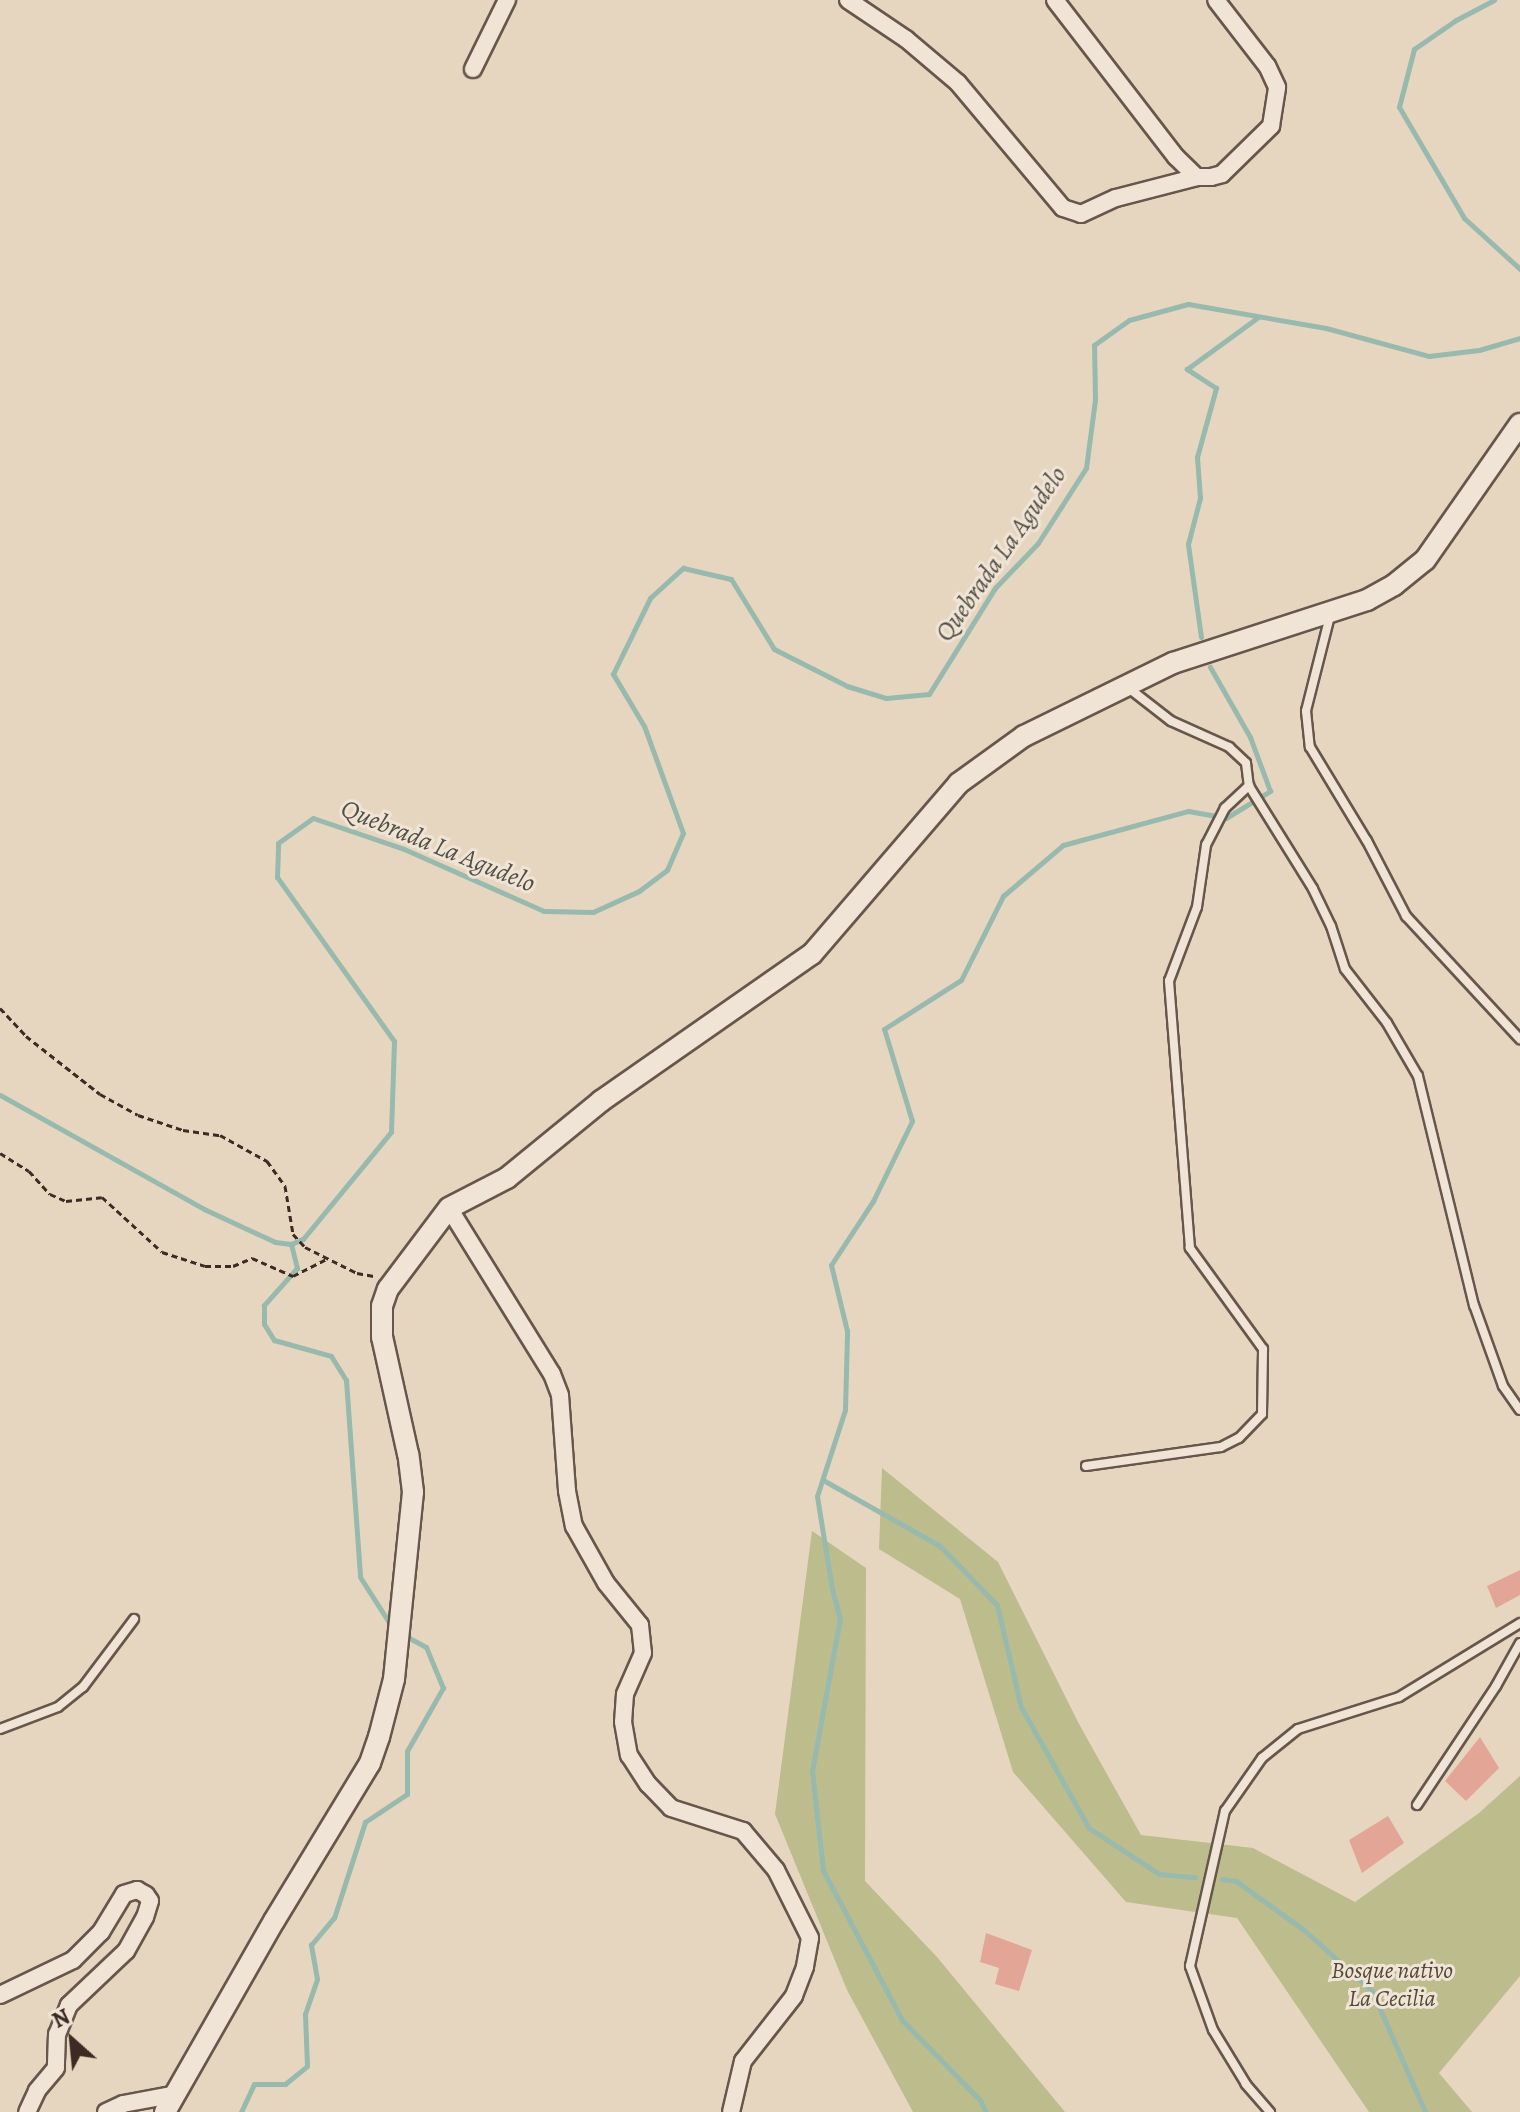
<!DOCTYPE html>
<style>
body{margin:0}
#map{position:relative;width:1520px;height:2112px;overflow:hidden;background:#e7d6bf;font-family:Alegreya,serif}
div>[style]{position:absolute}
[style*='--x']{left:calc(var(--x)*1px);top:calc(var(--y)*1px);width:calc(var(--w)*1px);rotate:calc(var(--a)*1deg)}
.green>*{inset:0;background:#bdbc8c}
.stream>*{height:5px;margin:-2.5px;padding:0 2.5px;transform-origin:2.5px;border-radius:2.5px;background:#97b9ae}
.building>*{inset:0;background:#e2a596}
.path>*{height:3px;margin-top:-1.5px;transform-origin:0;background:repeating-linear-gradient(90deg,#3c2b24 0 6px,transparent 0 10px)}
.roads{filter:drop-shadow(2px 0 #67564b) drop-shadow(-2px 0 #67564b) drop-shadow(0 2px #67564b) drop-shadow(0 -2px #67564b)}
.service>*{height:8px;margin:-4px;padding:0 4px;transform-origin:4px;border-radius:4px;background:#efe4d5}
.minor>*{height:16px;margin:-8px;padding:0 8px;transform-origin:8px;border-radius:8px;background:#efe4d5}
.tertiary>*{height:20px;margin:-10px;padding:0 10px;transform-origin:10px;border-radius:10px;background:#efe4d5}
span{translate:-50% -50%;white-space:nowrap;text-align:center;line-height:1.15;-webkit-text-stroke:6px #efe4d5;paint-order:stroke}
.park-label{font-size:24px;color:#564839;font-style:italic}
.water-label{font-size:26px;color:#534e46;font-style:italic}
.north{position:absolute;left:32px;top:2000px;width:80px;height:80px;-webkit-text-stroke:6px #efe4d5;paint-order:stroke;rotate:333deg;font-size:22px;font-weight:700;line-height:32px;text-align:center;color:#3c2b24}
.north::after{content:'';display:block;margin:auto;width:28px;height:36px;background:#3c2b24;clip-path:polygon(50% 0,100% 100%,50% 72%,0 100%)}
</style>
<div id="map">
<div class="green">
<i style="clip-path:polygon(882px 1468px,998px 1562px,1079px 1724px,1141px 1835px,1253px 1848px,1355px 1902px,1479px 1813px,1520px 1776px,1520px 1976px,1439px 2073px,1472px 2112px,1369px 2112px,1237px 1918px,1126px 1902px,1013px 1772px,960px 1599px,879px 1549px)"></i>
<i style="clip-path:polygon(812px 1531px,866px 1568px,865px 1881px,937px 1957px,1065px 2112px,913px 2112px,847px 1990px,775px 1814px)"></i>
</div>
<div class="stream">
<i style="--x:1494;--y:0;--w:43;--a:152.2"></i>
<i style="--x:1456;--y:20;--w:51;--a:145.4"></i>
<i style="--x:1414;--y:49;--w:60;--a:104.5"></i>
<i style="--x:1399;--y:107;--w:129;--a:59.6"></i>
<i style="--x:1464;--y:218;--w:76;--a:42.3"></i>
<i style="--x:1201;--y:637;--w:94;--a:-98"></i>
<i style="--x:1188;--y:544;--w:48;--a:-75.4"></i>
<i style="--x:1200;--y:498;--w:41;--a:-94.2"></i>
<i style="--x:1197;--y:457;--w:72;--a:-74.6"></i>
<i style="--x:1216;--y:388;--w:35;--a:-147"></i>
<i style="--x:1187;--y:369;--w:87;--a:-36.1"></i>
<i style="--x:0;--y:1095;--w:234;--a:29.2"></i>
<i style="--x:204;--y:1209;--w:78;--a:24.9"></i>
<i style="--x:275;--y:1242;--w:16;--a:7"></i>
<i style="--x:291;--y:1244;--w:13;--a:-23"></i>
<i style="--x:303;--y:1239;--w:139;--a:-50.6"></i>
<i style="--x:391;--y:1132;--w:91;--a:-88.1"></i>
<i style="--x:394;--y:1041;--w:201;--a:-125.5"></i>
<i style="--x:277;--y:877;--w:34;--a:-88"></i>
<i style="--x:278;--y:843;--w:43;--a:-35.5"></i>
<i style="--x:313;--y:818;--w:96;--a:18.8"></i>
<i style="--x:404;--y:849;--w:153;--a:23.9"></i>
<i style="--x:544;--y:911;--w:49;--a:1.2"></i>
<i style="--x:593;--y:912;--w:51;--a:-24.5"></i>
<i style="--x:639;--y:891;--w:35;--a:-37"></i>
<i style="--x:667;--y:870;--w:40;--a:-66.6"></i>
<i style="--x:683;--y:833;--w:114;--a:-110"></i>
<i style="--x:644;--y:726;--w:61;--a:-120.8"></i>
<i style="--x:613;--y:674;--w:85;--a:-64"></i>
<i style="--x:650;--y:598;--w:45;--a:-42.3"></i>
<i style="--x:683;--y:568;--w:49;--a:12.9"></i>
<i style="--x:731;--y:579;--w:82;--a:58.4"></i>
<i style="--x:774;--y:649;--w:82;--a:26.9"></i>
<i style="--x:847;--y:686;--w:41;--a:17.1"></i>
<i style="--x:886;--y:698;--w:43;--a:-5.3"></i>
<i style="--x:929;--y:694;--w:125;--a:-58.1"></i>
<i style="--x:995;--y:588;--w:62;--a:-46.3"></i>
<i style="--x:1038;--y:543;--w:89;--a:-57.4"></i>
<i style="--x:1086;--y:468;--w:69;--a:-82.5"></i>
<i style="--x:1095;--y:400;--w:55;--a:-91"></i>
<i style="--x:1094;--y:345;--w:43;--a:-35.5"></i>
<i style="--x:1129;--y:320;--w:61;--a:-15.2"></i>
<i style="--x:1188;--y:304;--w:140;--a:9.9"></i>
<i style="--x:1326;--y:328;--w:107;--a:15.2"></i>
<i style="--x:1429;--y:356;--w:50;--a:-6.8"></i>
<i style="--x:1479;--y:350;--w:43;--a:-16.3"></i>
<i style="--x:291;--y:1244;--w:25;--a:76"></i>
<i style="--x:297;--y:1268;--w:50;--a:131.7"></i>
<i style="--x:264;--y:1305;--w:19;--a:90"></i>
<i style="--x:264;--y:1324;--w:19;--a:58"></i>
<i style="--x:274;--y:1340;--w:59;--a:15.7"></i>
<i style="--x:331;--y:1356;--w:28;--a:58"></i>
<i style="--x:346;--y:1380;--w:197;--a:85.9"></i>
<i style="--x:360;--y:1577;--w:59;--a:57.4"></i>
<i style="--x:823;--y:1480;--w:134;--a:29.4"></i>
<i style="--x:940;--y:1546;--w:82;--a:46"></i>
<i style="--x:997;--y:1605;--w:105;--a:76.8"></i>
<i style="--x:1021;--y:1707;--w:139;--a:60.7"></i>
<i style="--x:1089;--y:1828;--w:84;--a:33.3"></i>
<i style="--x:1159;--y:1874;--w:36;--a:5"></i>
<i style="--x:1222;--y:1879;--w:14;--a:8"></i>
<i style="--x:1236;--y:1881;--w:84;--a:35.8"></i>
<i style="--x:1304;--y:1930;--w:91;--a:41.9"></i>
<i style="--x:1372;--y:1991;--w:132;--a:66.3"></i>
<i style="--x:241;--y:2112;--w:31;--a:-65"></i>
<i style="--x:254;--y:2084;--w:31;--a:0"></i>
<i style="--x:285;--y:2084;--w:28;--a:-39"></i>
<i style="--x:307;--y:2066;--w:52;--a:-92.2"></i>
<i style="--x:305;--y:2014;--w:37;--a:-71"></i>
<i style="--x:317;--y:1979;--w:35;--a:-100"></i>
<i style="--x:311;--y:1945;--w:35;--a:-50"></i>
<i style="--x:334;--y:1918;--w:101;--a:-72.1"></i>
<i style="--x:365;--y:1822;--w:50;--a:-33.7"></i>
<i style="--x:407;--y:1794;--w:43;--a:-90"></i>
<i style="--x:407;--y:1751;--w:73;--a:-60.3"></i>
<i style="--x:443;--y:1688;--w:44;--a:-112.5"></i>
<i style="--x:426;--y:1647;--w:26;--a:-152"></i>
<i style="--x:986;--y:2112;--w:13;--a:-117"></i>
<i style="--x:980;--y:2100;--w:112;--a:-134.3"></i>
<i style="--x:902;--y:2020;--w:170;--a:-117.8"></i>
<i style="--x:823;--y:1870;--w:100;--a:-96.3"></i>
<i style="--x:812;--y:1771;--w:155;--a:-79.6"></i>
<i style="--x:840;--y:1619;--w:31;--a:-105"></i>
<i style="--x:832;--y:1589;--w:94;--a:-99.2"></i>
<i style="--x:817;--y:1496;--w:90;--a:-72"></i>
<i style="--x:845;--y:1410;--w:79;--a:-88.5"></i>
<i style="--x:847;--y:1331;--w:68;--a:-103.6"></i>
<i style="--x:831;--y:1265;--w:77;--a:-56.7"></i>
<i style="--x:873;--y:1201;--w:89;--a:-64"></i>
<i style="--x:912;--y:1121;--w:96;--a:-106.9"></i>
<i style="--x:884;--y:1029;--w:91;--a:-32.5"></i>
<i style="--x:961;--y:980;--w:94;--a:-63.4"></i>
<i style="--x:1003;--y:896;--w:79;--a:-40.4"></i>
<i style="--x:1063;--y:845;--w:130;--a:-15.2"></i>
<i style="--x:1188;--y:811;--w:39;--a:10"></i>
<i style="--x:1226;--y:818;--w:52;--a:-31.5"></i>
<i style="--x:1270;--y:791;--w:58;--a:-110.3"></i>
<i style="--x:1250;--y:737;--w:81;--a:-119.7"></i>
</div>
<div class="building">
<i style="clip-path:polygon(1520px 1570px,1520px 1595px,1496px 1608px,1487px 1586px)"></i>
<i style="clip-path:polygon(1480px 1737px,1499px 1768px,1466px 1801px,1445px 1781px)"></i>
<i style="clip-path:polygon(1388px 1816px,1404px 1843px,1362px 1873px,1349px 1840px)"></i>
<i style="clip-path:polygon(986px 1933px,1032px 1950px,1019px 1991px,995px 1984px,999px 1968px,980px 1962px)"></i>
</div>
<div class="path">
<i style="--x:0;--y:1008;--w:38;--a:47"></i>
<i style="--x:26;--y:1036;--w:94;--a:38.1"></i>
<i style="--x:100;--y:1094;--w:43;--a:28.9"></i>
<i style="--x:138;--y:1115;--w:47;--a:18.4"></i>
<i style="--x:183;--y:1130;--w:37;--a:8"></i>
<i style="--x:220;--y:1135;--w:54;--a:29"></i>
<i style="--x:267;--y:1161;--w:31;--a:54"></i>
<i style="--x:285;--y:1186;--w:49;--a:80.5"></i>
<i style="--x:293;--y:1234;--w:18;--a:47"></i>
<i style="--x:305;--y:1247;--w:58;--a:26.6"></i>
<i style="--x:357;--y:1273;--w:17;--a:10"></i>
<i style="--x:0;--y:1153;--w:34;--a:32"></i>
<i style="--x:29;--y:1171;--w:31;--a:48"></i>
<i style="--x:50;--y:1194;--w:17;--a:24"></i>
<i style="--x:66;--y:1201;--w:36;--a:-6"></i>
<i style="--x:102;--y:1197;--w:81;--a:42.5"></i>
<i style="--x:162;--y:1252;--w:45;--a:18"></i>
<i style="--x:205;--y:1266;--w:28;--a:0"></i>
<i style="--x:233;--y:1266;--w:21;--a:-23"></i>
<i style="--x:252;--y:1258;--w:45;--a:23.7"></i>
<i style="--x:293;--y:1276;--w:39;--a:-27"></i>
</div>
<div class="roads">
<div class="service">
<i style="--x:1331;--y:612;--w:102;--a:104.2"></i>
<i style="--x:1306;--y:711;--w:36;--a:84"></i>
<i style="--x:1310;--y:747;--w:110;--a:58.8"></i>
<i style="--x:1367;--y:841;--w:85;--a:62.5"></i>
<i style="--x:1406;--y:916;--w:168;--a:47.2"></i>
<i style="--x:1126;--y:686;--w:57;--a:37.9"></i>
<i style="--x:1171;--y:721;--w:64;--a:24.1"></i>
<i style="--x:1229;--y:747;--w:23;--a:43"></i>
<i style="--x:1246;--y:763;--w:23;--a:83"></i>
<i style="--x:1249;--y:786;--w:121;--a:58.1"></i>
<i style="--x:1313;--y:889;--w:41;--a:64.1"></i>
<i style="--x:1331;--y:926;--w:45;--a:72"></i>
<i style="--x:1345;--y:969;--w:68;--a:52.1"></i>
<i style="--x:1387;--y:1023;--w:61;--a:59.7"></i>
<i style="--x:1418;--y:1076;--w:236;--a:76.3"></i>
<i style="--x:1474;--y:1305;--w:86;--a:70.3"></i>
<i style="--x:1503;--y:1386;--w:29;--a:55"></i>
<i style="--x:1086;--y:1466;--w:136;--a:-8"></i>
<i style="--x:1221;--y:1447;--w:20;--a:-27"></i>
<i style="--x:1239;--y:1438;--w:33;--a:-46"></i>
<i style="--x:1262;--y:1414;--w:65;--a:-89.1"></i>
<i style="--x:1263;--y:1349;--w:125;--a:-125.9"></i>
<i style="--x:1190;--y:1248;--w:268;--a:-94.5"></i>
<i style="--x:1169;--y:981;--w:79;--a:-69.3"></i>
<i style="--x:1197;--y:907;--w:63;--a:-81.7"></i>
<i style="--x:1206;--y:845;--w:42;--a:-62.8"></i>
<i style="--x:1225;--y:808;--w:33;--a:-43"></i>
<i style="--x:0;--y:1729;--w:62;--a:-20.8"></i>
<i style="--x:58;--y:1707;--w:32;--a:-39"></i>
<i style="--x:83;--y:1687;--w:85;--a:-53.1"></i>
<i style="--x:1417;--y:1805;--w:143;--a:-56.4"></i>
<i style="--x:1496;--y:1686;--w:49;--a:-60.8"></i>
<i style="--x:1270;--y:2112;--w:37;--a:-131"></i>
<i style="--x:1246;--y:2084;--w:63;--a:-121.4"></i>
<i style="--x:1213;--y:2030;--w:68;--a:-109.8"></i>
<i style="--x:1190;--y:1966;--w:159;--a:-77.3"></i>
<i style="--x:1225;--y:1811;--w:65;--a:-55.1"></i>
<i style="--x:1262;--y:1758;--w:46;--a:-38.9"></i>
<i style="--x:1298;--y:1729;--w:106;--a:-17.6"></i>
<i style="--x:1399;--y:1697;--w:142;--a:-31.4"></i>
</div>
<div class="minor">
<i style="--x:848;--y:0;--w:70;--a:33.9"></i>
<i style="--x:906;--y:39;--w:68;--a:40.2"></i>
<i style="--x:958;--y:83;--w:163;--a:50"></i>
<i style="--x:1063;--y:208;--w:19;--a:18"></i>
<i style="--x:1081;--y:214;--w:38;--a:-25"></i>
<i style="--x:1116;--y:198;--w:84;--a:-14.5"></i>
<i style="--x:1055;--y:0;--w:198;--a:52.4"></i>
<i style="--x:1176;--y:157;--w:29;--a:44"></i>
<i style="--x:1197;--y:177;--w:14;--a:0"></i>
<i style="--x:1211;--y:177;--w:11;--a:-15"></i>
<i style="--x:1222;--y:174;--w:69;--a:-44.4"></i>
<i style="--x:1271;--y:126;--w:39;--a:-81"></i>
<i style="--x:1277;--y:87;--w:23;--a:-115"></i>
<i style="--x:1267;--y:66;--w:83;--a:-127.7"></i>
<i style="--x:473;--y:69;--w:77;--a:-63.8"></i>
<i style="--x:449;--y:1208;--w:195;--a:58.2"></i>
<i style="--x:552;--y:1374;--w:22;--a:69"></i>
<i style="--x:560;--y:1395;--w:96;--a:85.8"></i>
<i style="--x:567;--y:1491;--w:36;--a:79"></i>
<i style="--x:574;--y:1526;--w:65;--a:60.7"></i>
<i style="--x:606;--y:1583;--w:54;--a:51"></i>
<i style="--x:640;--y:1625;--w:28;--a:84"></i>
<i style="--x:643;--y:1653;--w:45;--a:113.7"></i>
<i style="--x:625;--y:1694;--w:28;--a:94"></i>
<i style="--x:623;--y:1722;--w:34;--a:80"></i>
<i style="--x:629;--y:1755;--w:35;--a:57"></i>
<i style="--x:648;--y:1784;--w:33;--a:46"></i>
<i style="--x:671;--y:1808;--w:76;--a:17.7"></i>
<i style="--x:743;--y:1831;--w:51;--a:49.8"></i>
<i style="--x:776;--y:1870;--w:76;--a:63.4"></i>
<i style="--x:810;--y:1938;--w:29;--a:100"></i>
<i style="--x:805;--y:1967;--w:31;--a:111"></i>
<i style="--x:794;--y:1996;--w:83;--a:128.1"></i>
<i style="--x:743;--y:2061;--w:52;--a:103.2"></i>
<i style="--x:0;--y:1995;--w:81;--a:-25.6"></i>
<i style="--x:73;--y:1960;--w:40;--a:-45"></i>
<i style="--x:101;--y:1932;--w:44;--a:-58.8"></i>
<i style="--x:124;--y:1894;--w:14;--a:-17"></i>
<i style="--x:137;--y:1890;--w:10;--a:29"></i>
<i style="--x:146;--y:1895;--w:7;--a:56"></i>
<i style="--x:150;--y:1901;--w:17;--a:107"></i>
<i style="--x:145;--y:1917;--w:39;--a:119"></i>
<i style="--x:126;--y:1951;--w:79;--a:136.5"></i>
<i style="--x:69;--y:2005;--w:31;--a:112"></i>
<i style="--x:57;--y:2034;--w:34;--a:92"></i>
<i style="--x:56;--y:2068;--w:30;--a:130"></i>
<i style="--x:37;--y:2091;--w:23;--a:115"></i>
<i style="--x:106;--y:2112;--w:19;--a:-25"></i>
<i style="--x:123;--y:2104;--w:50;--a:-10.4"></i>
</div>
<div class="tertiary">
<i style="--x:165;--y:2112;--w:220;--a:-60.3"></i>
<i style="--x:274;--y:1921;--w:185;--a:-58.7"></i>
<i style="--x:370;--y:1763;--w:28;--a:-71"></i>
<i style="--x:379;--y:1737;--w:60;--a:-75.5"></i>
<i style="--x:394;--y:1679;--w:188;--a:-84.2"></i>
<i style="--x:413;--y:1492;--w:38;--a:-97"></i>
<i style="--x:408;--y:1454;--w:120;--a:-102.5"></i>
<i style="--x:382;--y:1337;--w:31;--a:-90"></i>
<i style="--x:382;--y:1306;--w:18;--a:-71"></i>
<i style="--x:388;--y:1289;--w:101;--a:-53"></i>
<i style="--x:449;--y:1208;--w:65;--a:-27.3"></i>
<i style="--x:507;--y:1178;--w:122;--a:-39.3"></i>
<i style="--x:601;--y:1101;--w:257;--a:-34.9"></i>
<i style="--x:812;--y:954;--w:225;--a:-49.3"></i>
<i style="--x:959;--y:783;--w:80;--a:-35.9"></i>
<i style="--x:1024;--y:736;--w:166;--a:-26.1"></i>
<i style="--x:1173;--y:663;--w:204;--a:-18"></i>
<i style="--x:1367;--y:600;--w:31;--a:-29"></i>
<i style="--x:1394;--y:585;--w:40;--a:-39"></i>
<i style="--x:1425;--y:560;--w:166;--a:-55.1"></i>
</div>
</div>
<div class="park-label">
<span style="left:1392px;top:1985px">Bosque nativo<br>La Cecilia</span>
</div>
<div class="water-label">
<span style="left:1001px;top:554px;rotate:-55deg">Quebrada La Agudelo</span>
<span style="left:438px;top:846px;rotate:22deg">Quebrada La Agudelo</span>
</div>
<div class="north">N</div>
</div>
